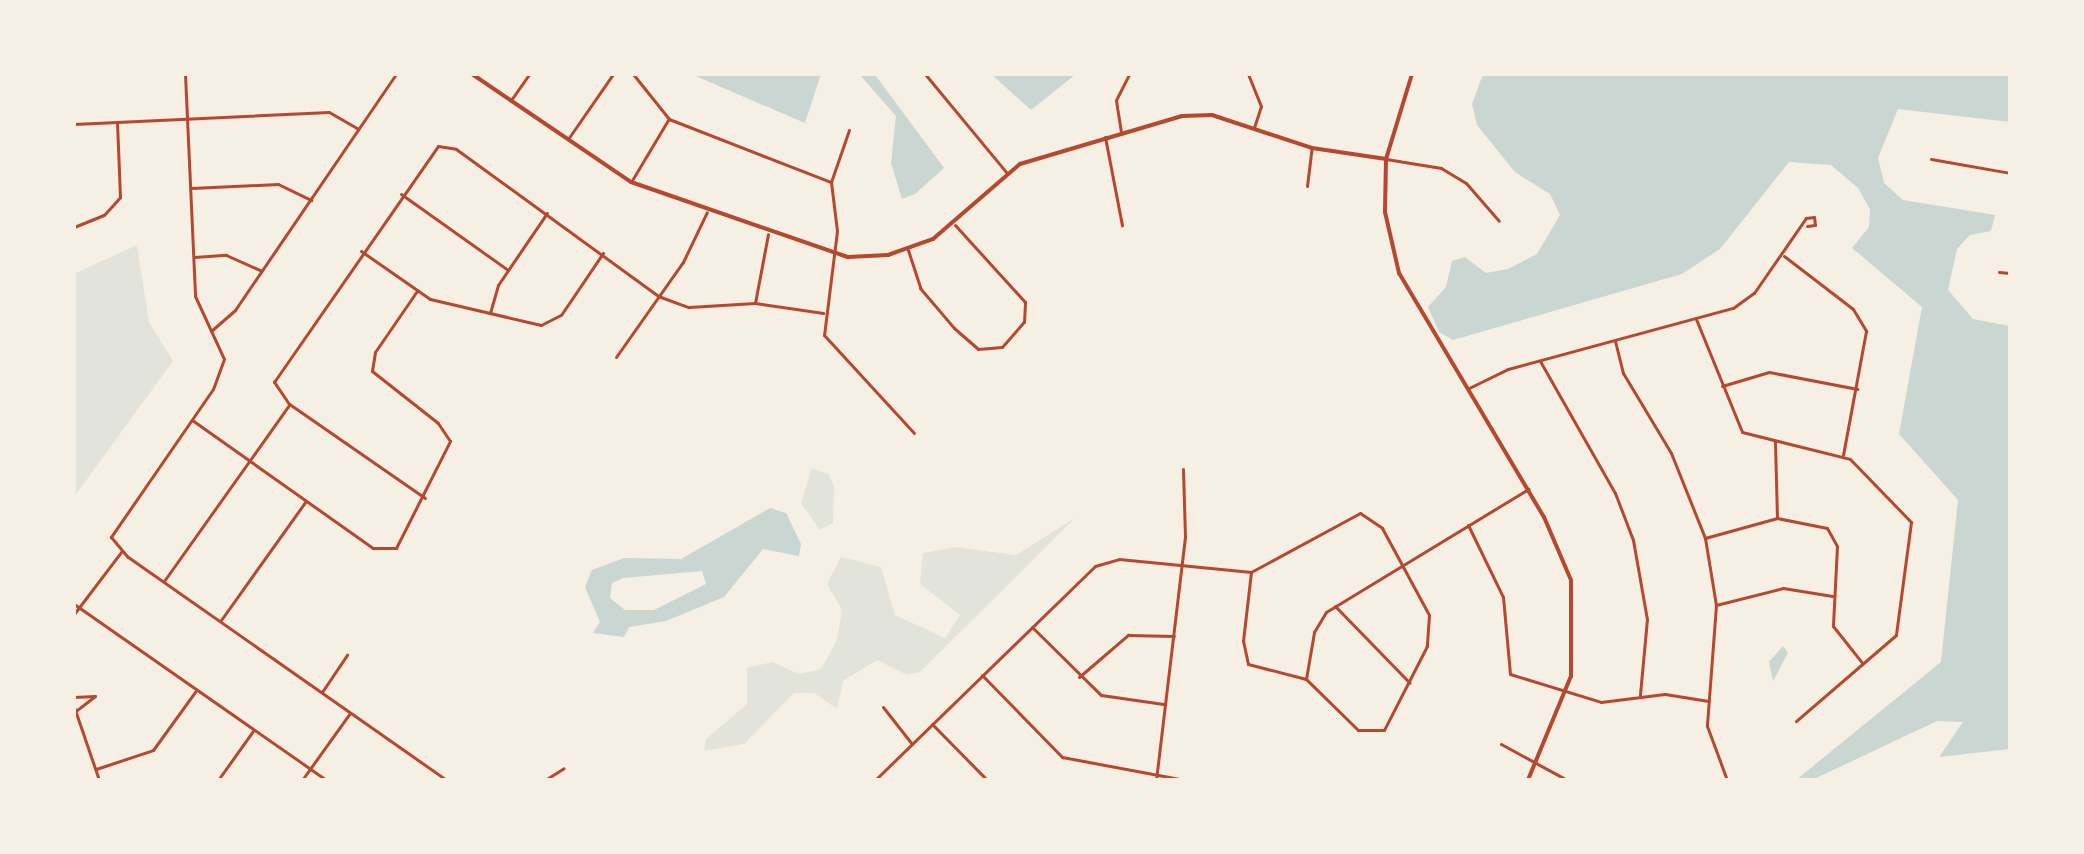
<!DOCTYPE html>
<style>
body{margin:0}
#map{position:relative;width:2084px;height:854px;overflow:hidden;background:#f6efe4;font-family:Raleway,sans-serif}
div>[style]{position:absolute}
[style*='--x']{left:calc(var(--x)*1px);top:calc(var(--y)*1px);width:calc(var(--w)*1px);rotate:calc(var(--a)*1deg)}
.green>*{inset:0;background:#e2e4dc}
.water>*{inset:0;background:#c9d6d2}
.minor>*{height:3px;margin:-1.5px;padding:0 1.5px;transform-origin:1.5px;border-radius:1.5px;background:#b5482f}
.tertiary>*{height:4px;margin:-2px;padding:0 2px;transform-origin:2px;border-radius:2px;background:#b5482f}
span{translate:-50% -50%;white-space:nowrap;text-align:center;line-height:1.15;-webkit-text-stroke:7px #f6efe4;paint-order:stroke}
.frame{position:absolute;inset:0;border:76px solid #f6efe4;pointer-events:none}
</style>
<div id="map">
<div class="green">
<i style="clip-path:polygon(137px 245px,149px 322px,173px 361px,74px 497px,74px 274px)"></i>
<i style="clip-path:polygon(812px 468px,828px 474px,834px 486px,833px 523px,820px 530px,801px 503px)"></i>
<i style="clip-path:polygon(1075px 518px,920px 672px,907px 675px,877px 660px,843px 681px,837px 709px,814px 693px,794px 693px,744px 744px,704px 751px,706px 739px,747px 704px,747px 668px,772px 662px,799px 674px,821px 669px,837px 640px,842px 610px,827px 584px,841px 557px,881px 567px,895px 615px,945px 638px,960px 615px,920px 584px,923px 553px,955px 547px,1016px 555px)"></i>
</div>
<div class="water">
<i style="clip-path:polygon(691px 74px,821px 74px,805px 123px)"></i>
<i style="clip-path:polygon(859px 74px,876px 76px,944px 168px,915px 194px,902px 199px,891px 163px,896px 116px)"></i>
<i style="clip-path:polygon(991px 74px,1076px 74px,1031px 110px)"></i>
<i style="clip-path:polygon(1483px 74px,2010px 74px,2010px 122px,1898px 109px,1878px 158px,1884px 183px,1903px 200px,1995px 215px,1991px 231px,1970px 235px,1957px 249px,1948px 290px,1973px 319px,2010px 326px,2010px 749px,1939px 757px,1963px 722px,1937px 721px,1812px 780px,1796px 780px,1941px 662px,1958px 500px,1899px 434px,1922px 307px,1852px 248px,1869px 227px,1870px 209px,1858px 188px,1831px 165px,1789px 162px,1720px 249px,1682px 274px,1453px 340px,1439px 332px,1428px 307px,1446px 287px,1452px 261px,1465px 257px,1486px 273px,1508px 269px,1537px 254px,1560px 215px,1550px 194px,1515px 172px,1477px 125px,1472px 104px)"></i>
<i style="clip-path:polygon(evenodd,770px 508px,786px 513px,801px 544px,799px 556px,763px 549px,724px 597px,666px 621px,629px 627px,624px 637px,593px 633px,600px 622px,585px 587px,592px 570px,624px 558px,681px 559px,770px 508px,702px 571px,706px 584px,654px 610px,625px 610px,610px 598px,612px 583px,623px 578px,702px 571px)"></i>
<i style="clip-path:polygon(1783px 646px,1788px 653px,1773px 681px,1769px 662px)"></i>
</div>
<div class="minor">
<i style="--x:185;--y:74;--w:222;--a:87.4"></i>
<i style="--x:195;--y:296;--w:69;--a:65.3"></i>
<i style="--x:224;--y:359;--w:32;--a:110"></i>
<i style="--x:213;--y:389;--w:180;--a:124.6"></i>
<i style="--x:111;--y:537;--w:26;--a:50"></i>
<i style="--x:128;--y:557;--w:389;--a:35"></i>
<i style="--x:633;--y:74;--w:58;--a:51.3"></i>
<i style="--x:669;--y:119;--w:174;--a:21.3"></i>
<i style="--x:925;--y:74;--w:129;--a:50.4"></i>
<i style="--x:1248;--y:74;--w:35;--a:68"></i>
<i style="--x:1261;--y:106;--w:22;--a:108"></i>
<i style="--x:511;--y:100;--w:32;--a:-55"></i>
<i style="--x:74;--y:124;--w:255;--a:-2.7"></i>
<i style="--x:329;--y:112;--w:34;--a:30"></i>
<i style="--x:849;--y:130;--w:55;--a:109.1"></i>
<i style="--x:831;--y:182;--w:49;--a:83"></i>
<i style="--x:837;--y:231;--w:105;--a:97.1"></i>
<i style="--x:824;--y:335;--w:133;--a:47.4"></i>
<i style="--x:1121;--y:132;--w:32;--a:-99"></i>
<i style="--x:1116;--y:100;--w:29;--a:-63"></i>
<i style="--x:1105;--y:137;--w:90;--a:79.1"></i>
<i style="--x:568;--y:139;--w:79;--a:-55.3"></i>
<i style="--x:1386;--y:159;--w:56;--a:9.3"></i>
<i style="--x:1441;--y:168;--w:29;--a:31"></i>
<i style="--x:1466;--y:183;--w:50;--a:49"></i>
<i style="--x:1931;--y:159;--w:80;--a:10"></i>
<i style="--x:631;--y:182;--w:72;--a:-59.2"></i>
<i style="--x:1307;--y:186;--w:38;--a:-83"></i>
<i style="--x:191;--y:188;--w:87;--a:-2.6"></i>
<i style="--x:278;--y:184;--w:37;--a:26"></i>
<i style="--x:401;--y:194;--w:131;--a:35.4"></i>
<i style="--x:74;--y:227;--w:32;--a:-22"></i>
<i style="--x:104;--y:215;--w:24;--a:-48"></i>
<i style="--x:120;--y:197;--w:74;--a:-92.3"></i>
<i style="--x:908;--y:250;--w:40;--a:72"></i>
<i style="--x:920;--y:288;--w:52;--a:49.6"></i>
<i style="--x:954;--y:328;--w:32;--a:41"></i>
<i style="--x:978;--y:349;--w:24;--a:-5"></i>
<i style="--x:1002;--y:347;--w:33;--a:-49"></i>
<i style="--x:1024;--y:322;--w:20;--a:-87"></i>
<i style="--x:1025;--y:302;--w:104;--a:-132.3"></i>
<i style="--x:361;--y:251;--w:84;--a:34.8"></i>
<i style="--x:430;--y:299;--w:114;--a:13.2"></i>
<i style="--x:541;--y:325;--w:22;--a:-27"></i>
<i style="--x:561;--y:315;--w:75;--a:-55.9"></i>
<i style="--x:1784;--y:256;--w:87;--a:37.5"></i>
<i style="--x:1853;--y:309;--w:26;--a:59"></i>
<i style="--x:1866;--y:331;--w:126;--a:100.5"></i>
<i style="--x:194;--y:257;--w:32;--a:-4"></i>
<i style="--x:226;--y:255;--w:39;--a:24"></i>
<i style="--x:1999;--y:272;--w:11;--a:5"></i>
<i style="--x:755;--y:303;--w:70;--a:-79.3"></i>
<i style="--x:490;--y:313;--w:29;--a:-74"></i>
<i style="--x:498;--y:285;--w:87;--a:-55.8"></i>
<i style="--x:1696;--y:319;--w:122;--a:67.8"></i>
<i style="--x:1742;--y:432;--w:111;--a:14"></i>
<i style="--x:1850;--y:459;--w:88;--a:45.9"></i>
<i style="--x:1911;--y:522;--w:114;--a:97.6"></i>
<i style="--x:1896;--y:635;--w:132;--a:139.3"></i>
<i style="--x:211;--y:331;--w:32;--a:-41"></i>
<i style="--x:235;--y:310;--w:286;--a:-55.7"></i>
<i style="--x:1615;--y:341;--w:33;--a:76"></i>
<i style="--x:1623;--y:373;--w:93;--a:59"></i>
<i style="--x:1671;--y:453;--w:92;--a:68.2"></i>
<i style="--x:1705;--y:538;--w:68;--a:80.7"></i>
<i style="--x:1716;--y:605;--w:121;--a:94.3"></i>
<i style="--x:1707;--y:726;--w:58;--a:69.7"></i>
<i style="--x:616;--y:357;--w:116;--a:-54.8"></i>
<i style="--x:683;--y:262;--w:55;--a:-64.4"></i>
<i style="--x:1540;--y:361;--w:152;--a:60.4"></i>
<i style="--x:1615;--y:493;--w:50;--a:69"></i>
<i style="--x:1633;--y:540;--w:80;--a:80"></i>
<i style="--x:1647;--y:619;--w:76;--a:95.3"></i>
<i style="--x:1722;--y:386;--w:49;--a:-16.6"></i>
<i style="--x:1769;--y:372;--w:90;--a:10.9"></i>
<i style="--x:1469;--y:388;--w:43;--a:-26"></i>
<i style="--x:1508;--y:369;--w:233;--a:-15.2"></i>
<i style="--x:1733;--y:308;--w:26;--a:-36"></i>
<i style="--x:1754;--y:293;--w:91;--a:-55.3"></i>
<i style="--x:1806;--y:218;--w:8;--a:-7"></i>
<i style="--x:1814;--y:217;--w:8;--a:83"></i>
<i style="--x:1815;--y:225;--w:8;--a:173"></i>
<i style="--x:192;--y:420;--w:222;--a:35.3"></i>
<i style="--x:373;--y:548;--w:23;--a:0"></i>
<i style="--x:396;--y:548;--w:120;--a:-63.2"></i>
<i style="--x:450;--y:441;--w:22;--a:-124"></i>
<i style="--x:438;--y:423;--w:84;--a:-141.8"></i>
<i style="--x:372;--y:371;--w:19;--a:-81"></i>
<i style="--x:375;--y:352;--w:74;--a:-55.5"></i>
<i style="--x:1775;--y:442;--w:76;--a:88.5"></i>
<i style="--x:425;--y:498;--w:165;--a:-145.3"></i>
<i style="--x:289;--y:404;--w:27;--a:-124"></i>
<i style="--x:274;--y:382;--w:287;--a:-55.2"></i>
<i style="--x:438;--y:146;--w:18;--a:9"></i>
<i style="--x:456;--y:149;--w:250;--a:36"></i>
<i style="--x:658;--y:296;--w:33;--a:20"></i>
<i style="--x:689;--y:307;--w:66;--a:-3.5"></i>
<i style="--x:755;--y:303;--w:69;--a:8.4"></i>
<i style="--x:1468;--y:525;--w:80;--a:64.1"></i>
<i style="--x:1503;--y:597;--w:77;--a:84.8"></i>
<i style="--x:1510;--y:674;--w:95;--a:17.1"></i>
<i style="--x:1601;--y:702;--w:64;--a:-7.1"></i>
<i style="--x:1665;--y:694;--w:44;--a:9.2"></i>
<i style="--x:1705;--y:538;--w:75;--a:-15.5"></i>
<i style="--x:1777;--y:518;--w:51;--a:11.3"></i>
<i style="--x:1827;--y:528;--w:21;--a:61"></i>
<i style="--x:1837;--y:546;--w:80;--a:92.9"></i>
<i style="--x:1833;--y:626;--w:48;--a:51.7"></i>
<i style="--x:164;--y:581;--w:216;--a:-54.6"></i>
<i style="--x:74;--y:604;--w:307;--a:34.9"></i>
<i style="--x:1716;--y:605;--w:69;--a:-14.2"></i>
<i style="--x:1783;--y:588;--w:50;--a:9.3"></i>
<i style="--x:1335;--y:606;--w:107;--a:45.8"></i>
<i style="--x:74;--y:614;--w:78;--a:-52.8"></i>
<i style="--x:221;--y:620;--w:146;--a:-54.5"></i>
<i style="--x:1032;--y:627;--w:97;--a:44.6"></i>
<i style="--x:1101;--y:695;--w:63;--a:8.3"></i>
<i style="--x:982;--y:675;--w:115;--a:45.7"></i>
<i style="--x:1062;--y:757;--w:125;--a:10.6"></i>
<i style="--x:1079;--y:677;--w:65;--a:-40.6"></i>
<i style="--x:1128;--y:635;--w:46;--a:1.2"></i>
<i style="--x:1306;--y:679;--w:48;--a:-80.3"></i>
<i style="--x:1314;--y:632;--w:23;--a:-59"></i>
<i style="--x:1326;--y:612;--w:237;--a:-31.3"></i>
<i style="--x:322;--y:692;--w:45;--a:-56"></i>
<i style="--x:74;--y:697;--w:21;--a:-3"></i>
<i style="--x:95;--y:696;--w:23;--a:142"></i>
<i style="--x:74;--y:707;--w:77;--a:71.1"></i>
<i style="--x:883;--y:707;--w:47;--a:51.9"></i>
<i style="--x:932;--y:724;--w:78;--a:45.5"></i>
<i style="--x:1501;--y:744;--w:75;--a:28.6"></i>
<i style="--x:96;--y:769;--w:60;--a:-18.4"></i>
<i style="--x:153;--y:750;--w:72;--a:-54.1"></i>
<i style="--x:218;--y:780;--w:60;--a:-54.5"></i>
<i style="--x:302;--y:780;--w:82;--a:-54.4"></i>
<i style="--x:545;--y:780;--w:22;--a:-32"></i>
<i style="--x:875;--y:780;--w:307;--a:-44.2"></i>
<i style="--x:1095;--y:566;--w:25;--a:-16"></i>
<i style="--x:1119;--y:559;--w:133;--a:5.6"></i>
<i style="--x:1251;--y:572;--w:124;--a:-28.4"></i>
<i style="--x:1360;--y:513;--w:27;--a:34"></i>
<i style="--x:1382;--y:528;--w:99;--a:61.6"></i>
<i style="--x:1429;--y:615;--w:31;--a:94"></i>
<i style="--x:1427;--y:646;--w:94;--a:117.1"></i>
<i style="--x:1384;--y:730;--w:26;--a:180"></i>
<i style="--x:1358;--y:730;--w:73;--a:-135.6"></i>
<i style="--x:1306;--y:679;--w:60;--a:-165.5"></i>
<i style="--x:1248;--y:664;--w:24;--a:-102"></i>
<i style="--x:1243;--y:641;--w:69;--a:-83.4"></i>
<i style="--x:1156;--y:780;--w:245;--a:-83.2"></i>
<i style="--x:1185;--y:537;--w:68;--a:-91.7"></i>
<i style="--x:1888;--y:780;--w:21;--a:0"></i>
</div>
<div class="tertiary">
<i style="--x:472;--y:74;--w:192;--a:34.2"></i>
<i style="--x:631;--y:182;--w:230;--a:19.1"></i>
<i style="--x:848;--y:257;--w:40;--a:-2.9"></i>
<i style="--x:888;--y:255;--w:48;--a:-19.6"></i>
<i style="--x:933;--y:239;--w:115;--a:-40.8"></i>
<i style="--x:1020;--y:164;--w:169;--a:-16.5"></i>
<i style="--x:1182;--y:116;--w:30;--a:-2"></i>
<i style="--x:1212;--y:115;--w:105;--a:18.3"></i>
<i style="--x:1312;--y:148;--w:75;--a:8.5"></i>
<i style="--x:1412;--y:74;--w:89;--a:107"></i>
<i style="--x:1386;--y:159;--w:53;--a:91.1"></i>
<i style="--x:1385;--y:212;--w:63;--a:77.1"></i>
<i style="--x:1399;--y:273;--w:284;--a:59.3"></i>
<i style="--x:1544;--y:517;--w:69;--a:66.8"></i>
<i style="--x:1571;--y:580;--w:96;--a:90"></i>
<i style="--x:1571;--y:676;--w:113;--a:112.5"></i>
</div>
<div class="frame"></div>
</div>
